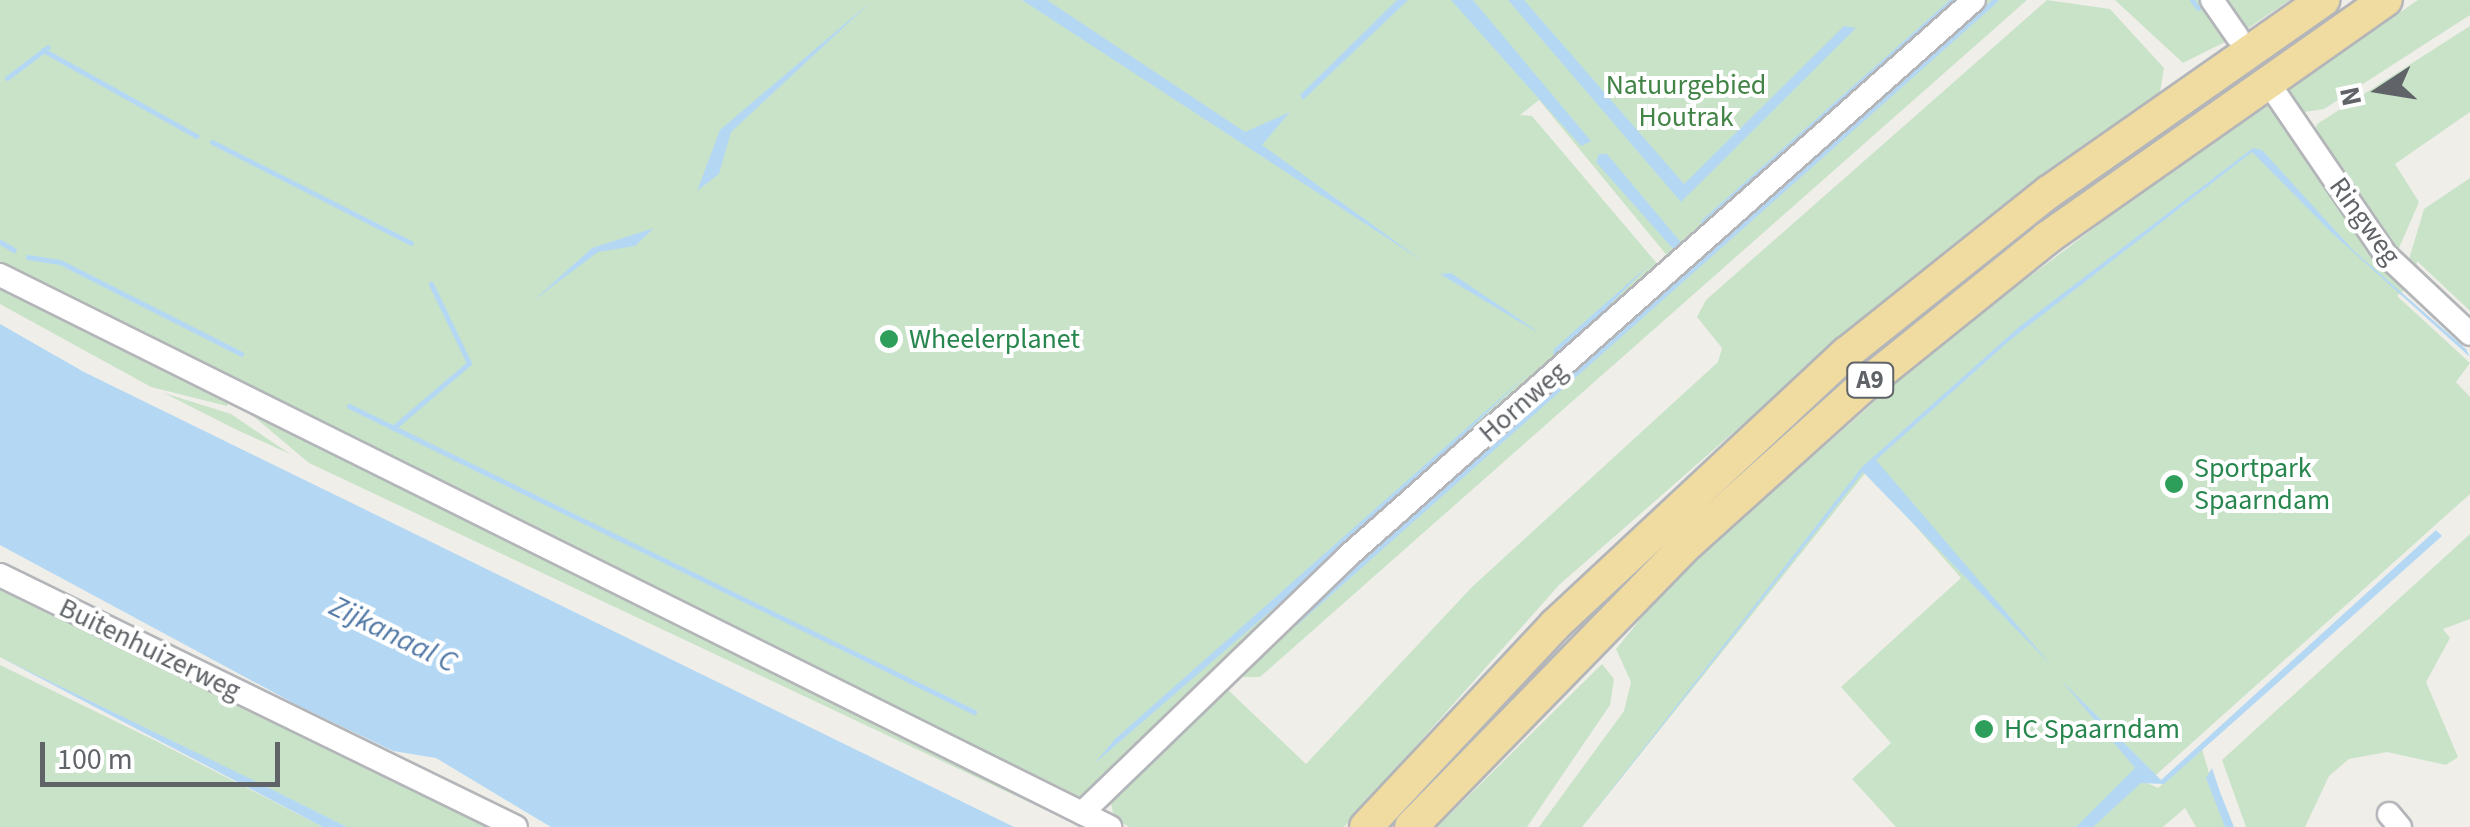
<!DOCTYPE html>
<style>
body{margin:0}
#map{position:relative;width:2470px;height:827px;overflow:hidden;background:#f0eee9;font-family:"Source Sans 3",sans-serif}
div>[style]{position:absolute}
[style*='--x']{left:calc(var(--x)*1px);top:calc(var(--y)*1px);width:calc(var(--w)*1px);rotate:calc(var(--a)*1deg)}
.green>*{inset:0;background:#c9e3c9}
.water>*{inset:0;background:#b4d8f4}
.stream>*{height:5px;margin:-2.5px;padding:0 2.5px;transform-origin:2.5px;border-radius:2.5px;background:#b4d8f4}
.roads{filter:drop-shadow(2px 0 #b3b5b9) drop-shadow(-2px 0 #b3b5b9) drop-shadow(0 2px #b3b5b9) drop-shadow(0 -2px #b3b5b9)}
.minor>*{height:22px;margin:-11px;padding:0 11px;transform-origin:11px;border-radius:11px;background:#fff}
.highway>*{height:32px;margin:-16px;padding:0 16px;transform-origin:16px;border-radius:16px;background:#f0dca0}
.dots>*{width:28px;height:28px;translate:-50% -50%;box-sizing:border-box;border:5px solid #fff;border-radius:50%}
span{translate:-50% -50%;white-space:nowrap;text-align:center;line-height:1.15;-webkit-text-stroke:8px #fff;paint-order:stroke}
.shield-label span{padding:2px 8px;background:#fff;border:2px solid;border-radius:8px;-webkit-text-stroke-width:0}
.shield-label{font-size:25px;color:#606367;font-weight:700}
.park-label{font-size:28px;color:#428346}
.street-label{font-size:28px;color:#606367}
.leisure-label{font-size:28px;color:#27864d}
.left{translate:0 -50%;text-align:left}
.water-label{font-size:30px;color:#5279a6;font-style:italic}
.north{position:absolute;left:2330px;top:40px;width:100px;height:100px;-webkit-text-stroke:8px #fff;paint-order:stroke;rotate:258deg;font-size:28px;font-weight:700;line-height:40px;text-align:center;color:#606367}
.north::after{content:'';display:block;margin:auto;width:35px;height:45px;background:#606367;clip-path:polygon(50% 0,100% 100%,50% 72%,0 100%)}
.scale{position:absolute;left:40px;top:742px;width:240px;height:45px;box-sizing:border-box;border:5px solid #606367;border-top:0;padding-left:12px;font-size:30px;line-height:35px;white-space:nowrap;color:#606367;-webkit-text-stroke:8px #fff;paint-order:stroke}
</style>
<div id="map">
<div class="green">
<i style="clip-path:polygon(0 0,1966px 0,1669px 258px,1539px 100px,1520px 115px,1532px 116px,1660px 267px,1081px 799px,0 269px)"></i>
<i style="clip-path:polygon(1984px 0,2027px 0,1260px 677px,1238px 677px,1333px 579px)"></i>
<i style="clip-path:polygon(2047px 0,2110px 9px,2164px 68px,2160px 92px,1861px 321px,1559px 585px,1344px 827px,1129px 827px,1114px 818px,1110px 798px,1226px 688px,1306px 764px,1472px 587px,1718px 362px,1722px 348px,1697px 317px,1706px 300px)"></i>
<i style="clip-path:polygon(2115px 0,2205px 0,2233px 38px,2183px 63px)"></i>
<i style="clip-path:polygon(2220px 0,2290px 0,2241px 33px)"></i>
<i style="clip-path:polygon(2418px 0,2470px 0,2470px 15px,2324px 109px,2304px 112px,2283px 93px)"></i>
<i style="clip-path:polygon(2470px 26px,2470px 112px,2395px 164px,2419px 202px,2399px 248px,2389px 248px,2314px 134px,2317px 124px)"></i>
<i style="clip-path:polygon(2271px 95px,2408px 287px,2397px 296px,2470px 363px,2456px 382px,2470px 397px,2470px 494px,2147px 783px,2158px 788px,2202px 749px,2225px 827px,2196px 827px,2185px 808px,2163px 827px,1896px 827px,1852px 779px,1891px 743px,1841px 687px,1961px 578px,1867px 471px,1582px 827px,1539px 827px,1624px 711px,1631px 682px,1616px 649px,1670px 583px,1936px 347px)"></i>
<i style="clip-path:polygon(2470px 178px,2470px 311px,2417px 261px,2416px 270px,2470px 325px,2407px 266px,2424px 209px)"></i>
<i style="clip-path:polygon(0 285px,230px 400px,227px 406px,151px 387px,0 304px)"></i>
<i style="clip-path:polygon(164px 393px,231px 414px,290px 454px,237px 430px)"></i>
<i style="clip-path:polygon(240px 405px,1067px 817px,1067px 820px,309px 463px)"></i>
<i style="clip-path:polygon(2470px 534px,2470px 619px,2443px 629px,2450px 638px,2426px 682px,2458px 757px,2446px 765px,2387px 752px,2349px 759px,2329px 776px,2305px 827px,2246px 827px,2222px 760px)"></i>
<i style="clip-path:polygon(0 580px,505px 827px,347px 827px,0 657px)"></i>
<i style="clip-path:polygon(1602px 664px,1614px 679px,1610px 705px,1527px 827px,1437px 827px)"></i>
<i style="clip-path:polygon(0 665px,154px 740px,323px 827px,0 827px)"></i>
</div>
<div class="water">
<i style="clip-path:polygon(873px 0,731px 132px,719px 174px,697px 191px,720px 130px)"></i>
<i style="clip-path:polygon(1022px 0,1047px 0,1245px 132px,1290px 112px,1262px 145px,1424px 262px)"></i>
<i style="clip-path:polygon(1397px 0,1408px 0,1303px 100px,1300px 95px)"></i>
<i style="clip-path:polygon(1451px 0,1473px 0,1591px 141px,1581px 146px)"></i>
<i style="clip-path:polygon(1508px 0,1524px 0,1684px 184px,1844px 26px,1856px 28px,1681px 202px)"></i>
<i style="clip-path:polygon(1950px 0,1955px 0,1701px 224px,1701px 221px)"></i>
<i style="clip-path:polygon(2253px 148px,2262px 150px,2353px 250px,2466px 349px,2470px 357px,2332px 233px,2252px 152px,2009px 341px,1876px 460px,2052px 666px,1863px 472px,1582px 827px,1862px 467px,2019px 327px)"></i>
<i style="clip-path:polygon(1599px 154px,1607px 154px,1683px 245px,1675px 251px,1596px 162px)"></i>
<i style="clip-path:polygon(654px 228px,635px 246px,598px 252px,534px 300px,592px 248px)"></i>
<i style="clip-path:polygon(1650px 264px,1561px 354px,1553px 354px,1554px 349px)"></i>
<i style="clip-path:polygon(1451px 273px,1534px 329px,1537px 332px,1440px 274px)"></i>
<i style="clip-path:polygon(0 324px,84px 372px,1014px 827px,551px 827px,436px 758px,393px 751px,297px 705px,0 545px)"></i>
<i style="clip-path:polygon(1530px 372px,1348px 544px,1094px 764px,1115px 739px)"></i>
<i style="clip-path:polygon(2436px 530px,2442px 536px,2164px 784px,2141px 783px,2093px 827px,2076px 827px,2135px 768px,2061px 680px,2161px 780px)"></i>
<i style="clip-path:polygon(0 657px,261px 784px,347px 827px,323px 827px)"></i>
<i style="clip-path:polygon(2212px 768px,2220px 792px,2234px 827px,2225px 827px,2206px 778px)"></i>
</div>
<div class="stream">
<i style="--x:2192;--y:0;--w:10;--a:53"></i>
<i style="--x:43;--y:50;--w:176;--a:29.3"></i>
<i style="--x:7;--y:78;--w:51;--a:-37.1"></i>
<i style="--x:212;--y:142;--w:223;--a:26.9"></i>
<i style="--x:0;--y:242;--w:16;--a:30"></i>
<i style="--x:28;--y:257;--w:32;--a:9"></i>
<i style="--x:60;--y:262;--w:203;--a:26.9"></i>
<i style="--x:349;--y:406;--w:696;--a:26.09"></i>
<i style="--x:393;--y:428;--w:100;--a:-40.5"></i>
<i style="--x:469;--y:363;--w:88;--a:-115.7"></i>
<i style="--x:1296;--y:622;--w:936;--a:-41.66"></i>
</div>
<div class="roads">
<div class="minor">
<i style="--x:2212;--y:0;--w:44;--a:55.2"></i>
<i style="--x:2276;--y:94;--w:195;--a:55.7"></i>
<i style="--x:2386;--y:255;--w:115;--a:43.2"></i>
<i style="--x:0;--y:275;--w:1240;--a:26.44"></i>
<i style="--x:0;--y:575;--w:574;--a:26.03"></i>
<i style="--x:1082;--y:813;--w:370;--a:-44"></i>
<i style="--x:1348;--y:556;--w:837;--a:-41.61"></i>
<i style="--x:2389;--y:814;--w:17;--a:50"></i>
</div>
<div class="highway">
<i style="--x:1366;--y:827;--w:277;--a:-46.9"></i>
<i style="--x:1555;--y:625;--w:399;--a:-43"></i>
<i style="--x:1847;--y:353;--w:258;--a:-38.6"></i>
<i style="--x:2049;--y:192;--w:335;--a:-35"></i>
<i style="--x:1411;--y:827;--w:388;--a:-45.7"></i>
<i style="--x:1682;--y:549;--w:242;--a:-42"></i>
<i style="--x:1862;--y:387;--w:238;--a:-38.8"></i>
<i style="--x:2047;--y:238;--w:414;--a:-35.1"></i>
</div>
</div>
<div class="dots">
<i style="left:889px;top:339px;background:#2e9e5b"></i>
<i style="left:2174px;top:484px;background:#2e9e5b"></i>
<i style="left:1984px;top:729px;background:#2e9e5b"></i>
</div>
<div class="shield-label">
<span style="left:1870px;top:380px">A9</span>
</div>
<div class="park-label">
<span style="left:1686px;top:101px">Natuurgebied<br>Houtrak</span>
</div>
<div class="street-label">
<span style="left:2365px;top:221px;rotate:54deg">Ringweg</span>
<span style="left:1523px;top:402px;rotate:-41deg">Hornweg</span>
<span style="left:150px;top:649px;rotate:26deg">Buitenhuizerweg</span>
</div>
<div class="leisure-label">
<span class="left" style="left:909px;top:339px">Wheelerplanet</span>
<span class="left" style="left:2194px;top:484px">Sportpark<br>Spaarndam</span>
<span class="left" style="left:2004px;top:729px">HC Spaarndam</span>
</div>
<div class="water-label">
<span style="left:393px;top:635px;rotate:26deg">Zijkanaal C</span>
</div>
<div class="north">N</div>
<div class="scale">100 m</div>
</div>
